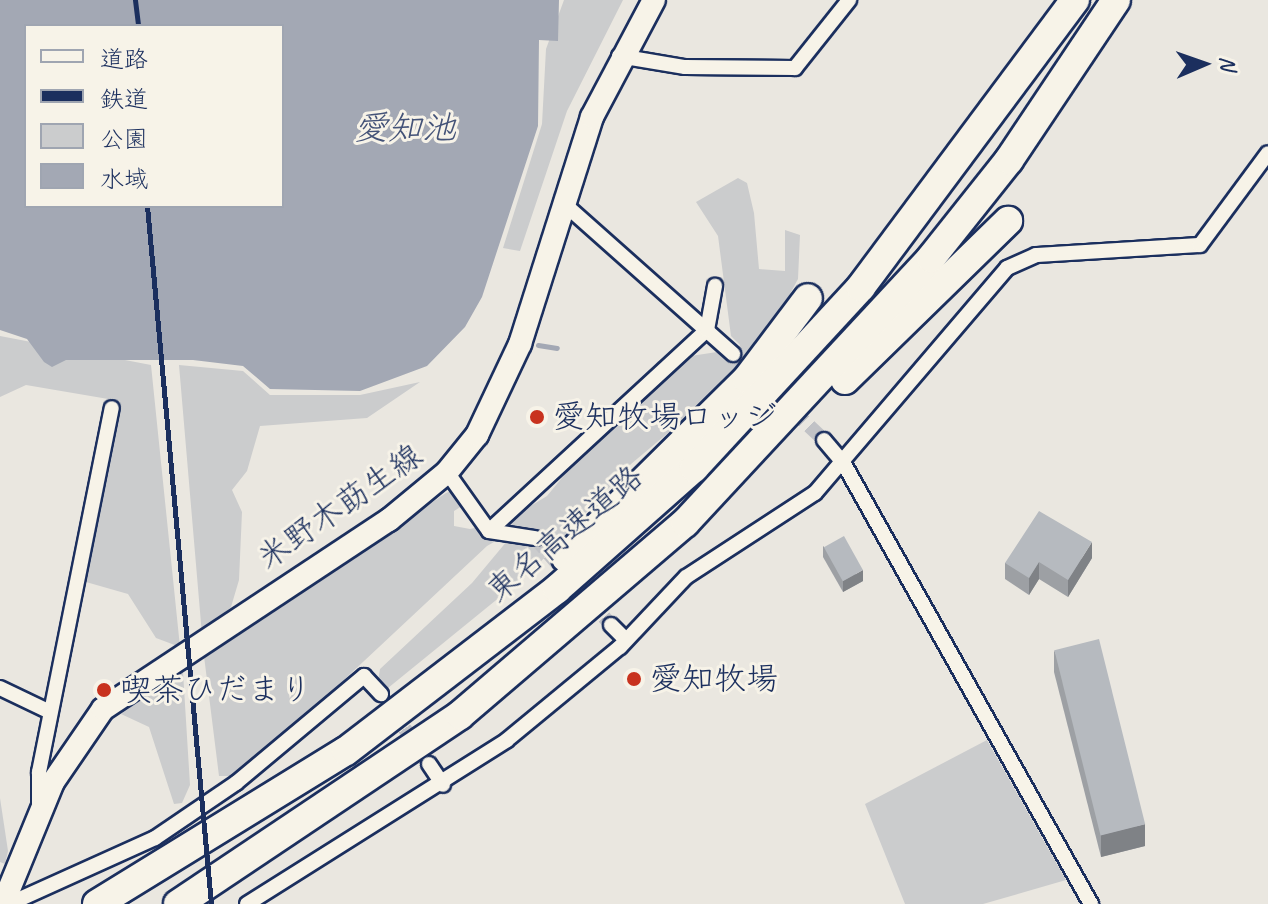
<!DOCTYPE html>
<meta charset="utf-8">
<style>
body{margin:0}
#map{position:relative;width:1268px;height:904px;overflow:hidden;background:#eae7e0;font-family:Caveat,"Klee One",sans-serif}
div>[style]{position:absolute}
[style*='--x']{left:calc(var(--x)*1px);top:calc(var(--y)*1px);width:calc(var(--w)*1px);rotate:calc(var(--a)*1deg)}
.green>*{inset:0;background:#cbcccd}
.water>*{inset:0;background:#a3a8b4}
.stream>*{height:5px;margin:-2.5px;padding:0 2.5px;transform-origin:2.5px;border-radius:2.5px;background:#a3a8b4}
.minor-tunnel>*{height:14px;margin-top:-7px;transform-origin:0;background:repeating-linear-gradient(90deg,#c1c2c6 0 14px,transparent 0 21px)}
.roads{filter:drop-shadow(2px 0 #1b2f5e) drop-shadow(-2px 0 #1b2f5e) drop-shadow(0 2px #1b2f5e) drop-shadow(0 -2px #1b2f5e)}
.minor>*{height:14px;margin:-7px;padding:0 7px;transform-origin:7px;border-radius:7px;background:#f7f3e8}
.secondary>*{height:22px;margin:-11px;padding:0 11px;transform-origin:11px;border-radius:11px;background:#f7f3e8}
.motorway>*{height:28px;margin:-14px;padding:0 14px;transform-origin:14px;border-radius:14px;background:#f7f3e8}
.rail>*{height:5px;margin:-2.5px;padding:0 2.5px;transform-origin:2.5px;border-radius:2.5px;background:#1b2f5e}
.wall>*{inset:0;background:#9da0a4}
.shaded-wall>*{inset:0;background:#7f8286}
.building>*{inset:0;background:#b6babf;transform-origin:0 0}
.dots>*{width:22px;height:22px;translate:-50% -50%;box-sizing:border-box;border:4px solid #f7f3e8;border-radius:50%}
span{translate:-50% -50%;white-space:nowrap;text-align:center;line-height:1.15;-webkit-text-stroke:6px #f7f3e8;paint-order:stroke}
.poi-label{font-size:32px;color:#1b2f5e}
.left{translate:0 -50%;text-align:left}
.street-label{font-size:32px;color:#1b2f5e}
.water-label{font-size:34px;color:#445378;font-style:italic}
.legend{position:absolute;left:24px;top:24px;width:260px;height:184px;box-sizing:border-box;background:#f7f3e8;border:2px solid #9fa5b1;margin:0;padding:10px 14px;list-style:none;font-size:24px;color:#1b2f5e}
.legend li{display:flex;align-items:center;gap:16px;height:40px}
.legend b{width:40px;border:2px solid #9fa5b1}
.north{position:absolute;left:1164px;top:24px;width:80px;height:80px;-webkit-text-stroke:6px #f7f3e8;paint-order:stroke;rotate:88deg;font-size:22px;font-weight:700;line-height:32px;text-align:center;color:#1b2f5e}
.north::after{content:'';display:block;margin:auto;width:28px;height:36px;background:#1b2f5e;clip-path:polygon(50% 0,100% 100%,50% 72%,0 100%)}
</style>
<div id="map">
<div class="green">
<i style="clip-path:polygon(564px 0,623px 0,567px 111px,520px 251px,503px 248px,542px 124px,546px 49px)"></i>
<i style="clip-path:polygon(738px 178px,747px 183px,754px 213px,759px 269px,785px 271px,785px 230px,800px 235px,798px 279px,771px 329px,719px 390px,631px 464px,533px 570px,388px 688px,378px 681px,380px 669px,472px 583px,518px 528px,487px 546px,286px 734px,231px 776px,219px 776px,204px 656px,446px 493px,466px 485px,475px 498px,454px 511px,454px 526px,470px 529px,506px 521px,547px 496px,658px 361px,717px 352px,730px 363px,740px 345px,731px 336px,718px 236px,696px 202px)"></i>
<i style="clip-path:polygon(0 336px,151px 365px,180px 647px,156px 638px,128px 594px,86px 582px,120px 401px,26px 385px,0 397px)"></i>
<i style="clip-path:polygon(179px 365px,243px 371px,270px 395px,360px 395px,420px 382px,367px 418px,260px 426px,247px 471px,232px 490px,242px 512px,239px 580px,231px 607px,202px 635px)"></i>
<i style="clip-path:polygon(183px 672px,190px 785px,182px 803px,174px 804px,149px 727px,121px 714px)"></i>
<i style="clip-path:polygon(987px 740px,1066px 880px,983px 904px,905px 904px,865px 804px)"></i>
<i style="clip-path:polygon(0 798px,8px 851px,5px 864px,0 862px)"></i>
</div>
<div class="water">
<i style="clip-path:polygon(evenodd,0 0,559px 0,558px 41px,539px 40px,538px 126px,482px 297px,465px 327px,427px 366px,360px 391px,270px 389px,243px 366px,193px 360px,66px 360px,52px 367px,44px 362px,27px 339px,0 330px,0 0,26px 26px,282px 26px,282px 206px,26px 206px,26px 26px)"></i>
</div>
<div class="stream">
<i style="--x:538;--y:345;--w:19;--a:9"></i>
</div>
<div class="minor-tunnel">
<i style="--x:733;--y:354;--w:125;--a:43.4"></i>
<i style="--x:535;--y:538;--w:116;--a:48.9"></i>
<i style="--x:381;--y:694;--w:85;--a:55.6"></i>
</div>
<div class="roads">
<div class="minor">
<i style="--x:619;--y:56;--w:67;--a:9.5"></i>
<i style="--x:685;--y:67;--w:110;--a:0.5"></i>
<i style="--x:795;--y:68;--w:87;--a:-51.5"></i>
<i style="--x:562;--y:202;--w:229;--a:41.6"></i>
<i style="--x:824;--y:440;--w:31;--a:50"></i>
<i style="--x:844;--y:464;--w:505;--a:60.69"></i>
<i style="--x:447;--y:472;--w:72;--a:54.6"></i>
<i style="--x:489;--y:531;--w:297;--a:-42.7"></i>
<i style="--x:707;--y:330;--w:45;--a:-79.7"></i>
<i style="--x:489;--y:531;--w:47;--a:8.7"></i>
<i style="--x:611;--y:625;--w:21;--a:45"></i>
<i style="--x:0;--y:688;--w:55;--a:25.6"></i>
<i style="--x:429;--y:764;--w:25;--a:56"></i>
<i style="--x:39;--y:806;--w:34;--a:-90"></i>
<i style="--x:39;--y:772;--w:371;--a:-78.7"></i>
<i style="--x:9;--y:904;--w:160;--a:-24.3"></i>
<i style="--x:155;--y:838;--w:98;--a:-34.2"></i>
<i style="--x:236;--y:783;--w:167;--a:-39.9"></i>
<i style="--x:364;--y:676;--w:25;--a:47"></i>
<i style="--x:247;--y:904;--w:307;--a:-32.2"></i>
<i style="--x:507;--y:740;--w:146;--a:-39.5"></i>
<i style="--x:620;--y:647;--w:96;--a:-46.7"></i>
<i style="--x:686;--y:577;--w:154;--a:-33.1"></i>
<i style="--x:815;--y:493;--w:296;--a:-49.5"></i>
<i style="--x:1007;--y:268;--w:32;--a:-24"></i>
<i style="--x:1036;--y:255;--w:164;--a:-3.5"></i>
<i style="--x:1200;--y:245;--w:114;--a:-53.5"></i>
</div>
<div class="secondary">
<i style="--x:3;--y:904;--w:132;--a:-67.7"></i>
<i style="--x:53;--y:782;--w:88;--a:-55.6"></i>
<i style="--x:103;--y:709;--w:343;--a:-33.5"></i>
<i style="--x:389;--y:520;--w:75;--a:-39.6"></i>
<i style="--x:447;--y:472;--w:48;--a:-51"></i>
<i style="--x:477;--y:435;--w:101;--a:-64.7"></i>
<i style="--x:520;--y:344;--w:238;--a:-72.4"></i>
<i style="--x:592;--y:117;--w:132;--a:-62.1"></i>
</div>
<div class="motorway">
<i style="--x:845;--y:380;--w:228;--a:-44.3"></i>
<i style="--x:566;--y:558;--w:255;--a:-44.7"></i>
<i style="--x:747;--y:379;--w:101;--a:-53"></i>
<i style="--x:97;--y:904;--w:292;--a:-31.6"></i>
<i style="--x:346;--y:751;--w:266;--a:-37.5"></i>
<i style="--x:557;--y:589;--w:183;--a:-41.5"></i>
<i style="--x:694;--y:468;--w:246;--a:-47.3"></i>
<i style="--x:861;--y:287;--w:358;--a:-53.3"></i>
<i style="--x:178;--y:904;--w:339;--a:-33.8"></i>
<i style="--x:460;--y:715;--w:296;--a:-40.5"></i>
<i style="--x:685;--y:523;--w:362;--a:-47.1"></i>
<i style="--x:931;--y:258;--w:125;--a:-51.5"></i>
<i style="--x:1009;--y:160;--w:192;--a:-56.2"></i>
</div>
</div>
<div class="rail">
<i style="--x:135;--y:0;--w:26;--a:83"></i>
<i style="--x:147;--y:206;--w:701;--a:84.76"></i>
</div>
<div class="wall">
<i style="clip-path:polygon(823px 546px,863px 581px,843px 592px,823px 557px)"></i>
<i style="clip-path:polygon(1092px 558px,1068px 597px,1039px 579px,1029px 595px,1005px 579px,1005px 563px)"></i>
<i style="clip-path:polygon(1054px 650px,1145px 846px,1101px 857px,1054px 672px)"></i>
</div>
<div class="shaded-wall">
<i style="clip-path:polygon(1092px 542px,1092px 558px,1068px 597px,1068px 580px)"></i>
<i style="clip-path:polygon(1039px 562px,1039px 579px,1029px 595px,1029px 578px)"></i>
<i style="clip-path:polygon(863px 570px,863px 581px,843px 592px,843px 581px)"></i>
<i style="clip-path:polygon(1145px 824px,1145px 846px,1101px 857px,1101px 835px)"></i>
</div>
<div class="building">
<i style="clip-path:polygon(1039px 511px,1092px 542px,1068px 580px,1039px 562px,1029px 578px,1005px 563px)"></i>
<i style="left:844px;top:536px;width:39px;height:23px;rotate:61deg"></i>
<i style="left:1099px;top:639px;width:191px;height:46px;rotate:76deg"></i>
</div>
<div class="dots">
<i style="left:537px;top:417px;background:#c8321e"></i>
<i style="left:634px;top:679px;background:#c8321e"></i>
<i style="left:104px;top:690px;background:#c8321e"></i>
</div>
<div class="poi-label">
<span class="left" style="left:553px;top:417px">愛知牧場ロッジ</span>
<span class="left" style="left:650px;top:679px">愛知牧場</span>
<span class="left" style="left:120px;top:690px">喫茶ひだまり</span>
</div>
<div class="street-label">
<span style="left:340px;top:507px;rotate:-35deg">米野木莇生線</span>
<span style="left:565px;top:534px;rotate:-40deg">東名高速道路</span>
</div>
<div class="water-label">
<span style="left:405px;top:128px">愛知池</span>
</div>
<ul class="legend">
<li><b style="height:10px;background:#f7f3e8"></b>道路</li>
<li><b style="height:10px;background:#1b2f5e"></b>鉄道</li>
<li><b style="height:22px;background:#cbcccd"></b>公園</li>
<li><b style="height:22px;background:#a3a8b4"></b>水域</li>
</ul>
<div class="north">N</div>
</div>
